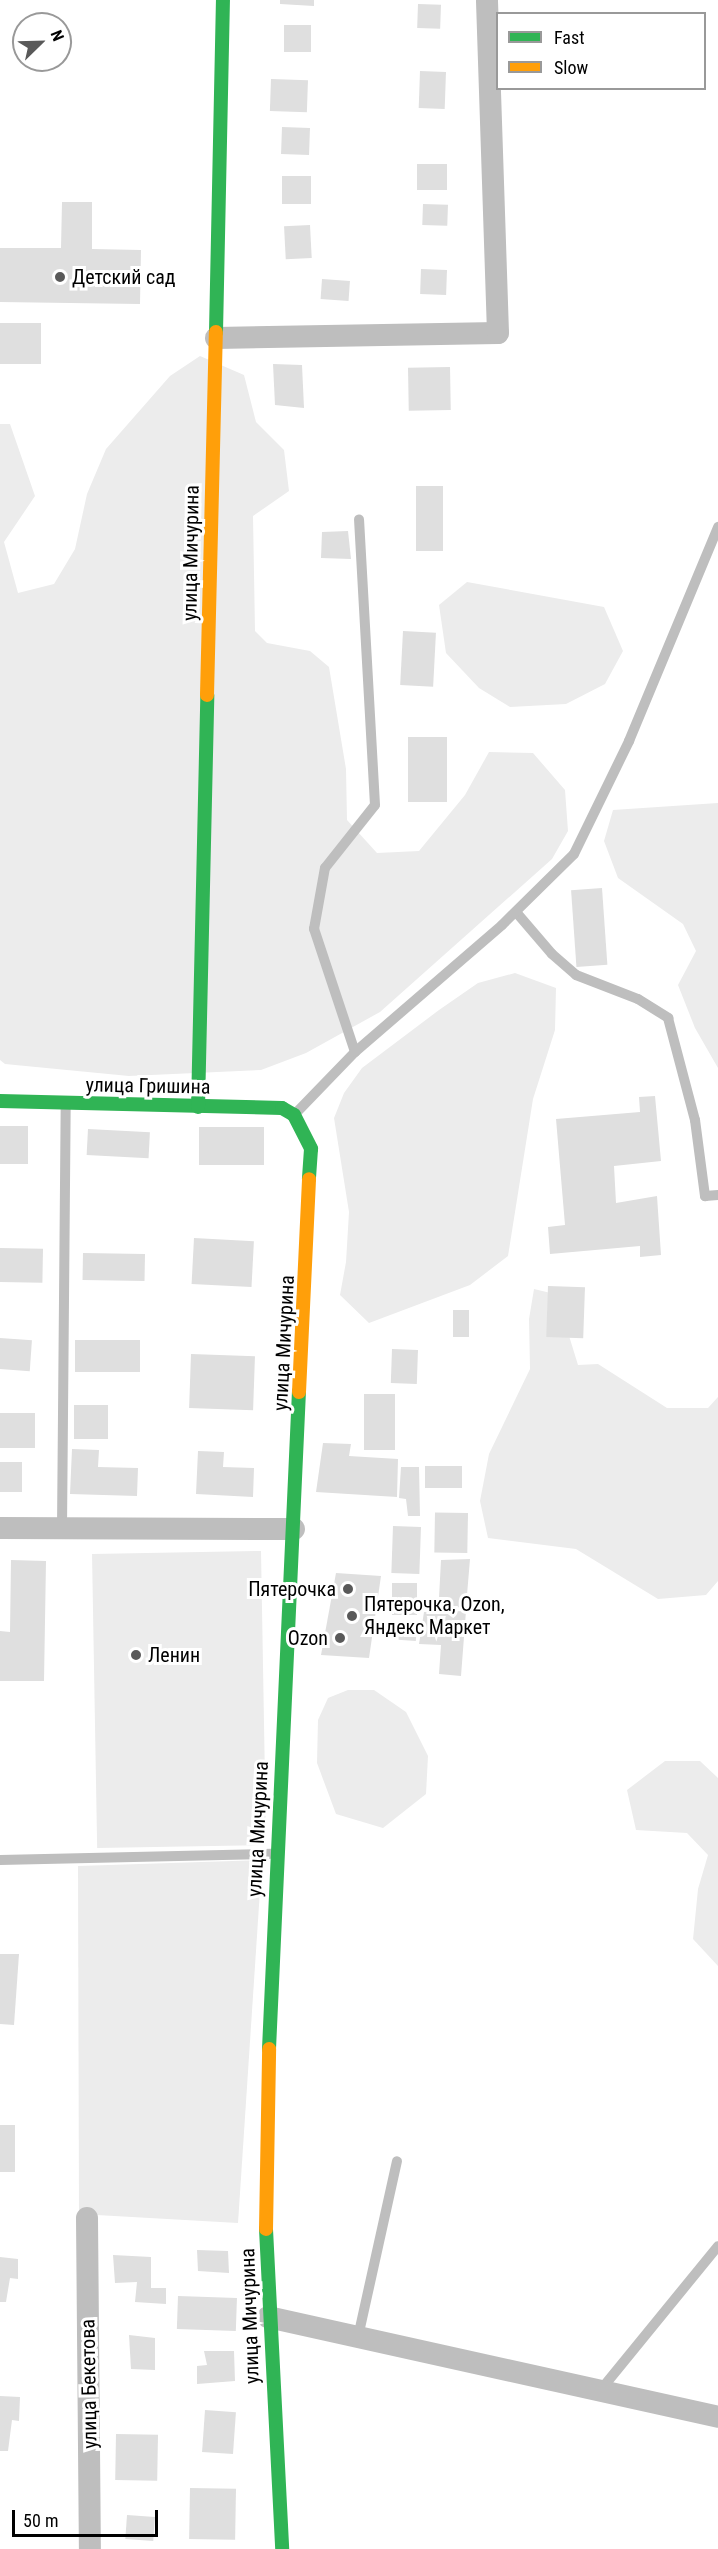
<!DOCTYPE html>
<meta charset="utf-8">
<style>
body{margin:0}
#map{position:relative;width:718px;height:2549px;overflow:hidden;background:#fff;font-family:"Roboto Condensed",sans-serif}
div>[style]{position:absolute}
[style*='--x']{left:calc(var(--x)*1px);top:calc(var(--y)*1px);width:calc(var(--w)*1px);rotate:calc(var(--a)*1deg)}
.green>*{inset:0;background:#ececec;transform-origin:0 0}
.building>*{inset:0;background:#dfdfdf;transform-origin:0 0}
.lane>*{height:10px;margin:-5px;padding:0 5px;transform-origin:5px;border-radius:5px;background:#bebebe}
.street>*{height:22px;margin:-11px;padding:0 11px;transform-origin:11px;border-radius:11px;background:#bebebe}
.fast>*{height:14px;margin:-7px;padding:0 7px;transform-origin:7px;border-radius:7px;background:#30b455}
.slow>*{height:14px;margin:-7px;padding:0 7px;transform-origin:7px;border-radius:7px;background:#ff9f0a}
.dots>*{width:16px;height:16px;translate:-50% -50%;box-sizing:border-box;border:3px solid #fff;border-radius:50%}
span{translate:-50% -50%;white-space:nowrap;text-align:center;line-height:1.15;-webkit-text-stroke:6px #fff;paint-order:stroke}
.poi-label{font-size:20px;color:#000}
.left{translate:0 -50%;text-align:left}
.right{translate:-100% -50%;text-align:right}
.street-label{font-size:20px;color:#000}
.legend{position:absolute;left:496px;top:12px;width:210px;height:78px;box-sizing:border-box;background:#fff;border:2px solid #999;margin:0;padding:8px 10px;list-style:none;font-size:18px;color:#000}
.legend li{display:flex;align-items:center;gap:12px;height:30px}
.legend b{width:30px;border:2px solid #999}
.north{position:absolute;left:12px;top:12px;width:60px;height:60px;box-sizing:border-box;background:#fff;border:2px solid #999;border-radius:50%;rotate:67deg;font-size:16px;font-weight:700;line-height:24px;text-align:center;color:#000}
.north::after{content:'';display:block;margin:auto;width:21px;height:27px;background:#595959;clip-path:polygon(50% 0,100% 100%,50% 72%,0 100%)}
.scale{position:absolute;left:12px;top:2510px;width:146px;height:27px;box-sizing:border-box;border:3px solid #000;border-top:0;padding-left:8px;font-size:18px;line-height:21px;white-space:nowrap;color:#000;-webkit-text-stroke:4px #fff;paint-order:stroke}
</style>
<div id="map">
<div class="green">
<i style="clip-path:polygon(200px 356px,244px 375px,256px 422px,284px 450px,289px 491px,253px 516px,255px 631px,267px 643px,310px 651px,329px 667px,346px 769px,347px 820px,377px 853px,419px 851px,465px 795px,489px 752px,533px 753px,565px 790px,568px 831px,552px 859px,380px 1012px,306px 1053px,261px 1070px,129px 1076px,5px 1064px,0 1060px,0 424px,10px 424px,35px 496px,4px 542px,18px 593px,54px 584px,75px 549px,87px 494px,106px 449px,170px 376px)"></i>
<i style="clip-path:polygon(467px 582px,604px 607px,623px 651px,605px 684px,566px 704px,510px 707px,479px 688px,446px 653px,439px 605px)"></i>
<i style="clip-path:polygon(718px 803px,718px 1068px,695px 1028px,678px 985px,696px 951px,683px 924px,618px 878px,604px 841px,613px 810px)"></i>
<i style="clip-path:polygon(515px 973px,556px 988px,555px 1030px,533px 1099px,508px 1256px,470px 1285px,369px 1323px,340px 1295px,346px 1262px,349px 1212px,334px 1118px,344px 1093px,362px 1068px,439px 1010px,478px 983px)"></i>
<i style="clip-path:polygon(534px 1289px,563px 1296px,566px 1326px,578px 1365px,598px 1364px,667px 1408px,708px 1408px,718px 1397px,718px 1581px,706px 1595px,658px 1599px,576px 1549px,488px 1538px,480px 1501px,489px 1454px,530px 1369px,529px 1319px)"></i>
<i style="left:261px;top:1551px;width:294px;height:169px;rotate:89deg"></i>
<i style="clip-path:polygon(348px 1690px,374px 1690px,406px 1712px,428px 1756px,426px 1794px,383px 1828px,336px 1814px,317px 1763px,318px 1720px,328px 1698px)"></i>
<i style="clip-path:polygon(665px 1761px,700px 1761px,718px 1778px,718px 1966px,693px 1939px,698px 1889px,708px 1855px,687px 1833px,636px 1830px,627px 1790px)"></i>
<i style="clip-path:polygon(262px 1860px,238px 2223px,79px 2214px,78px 1866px)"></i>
</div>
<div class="building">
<i style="clip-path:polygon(280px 0,314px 0,314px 6px,280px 4px)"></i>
<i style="left:418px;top:4px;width:23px;height:24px;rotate:2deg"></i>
<i style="left:284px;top:25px;width:27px;height:27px"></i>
<i style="left:420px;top:71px;width:26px;height:37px;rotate:2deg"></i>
<i style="left:271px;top:79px;width:37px;height:32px;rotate:2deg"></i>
<i style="left:282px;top:127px;width:28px;height:27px;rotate:2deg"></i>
<i style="left:417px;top:164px;width:30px;height:26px"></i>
<i style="left:282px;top:176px;width:29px;height:28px"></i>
<i style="clip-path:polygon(62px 202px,92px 202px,92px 249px,141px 250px,140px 304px,0 302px,0 248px,61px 248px)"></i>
<i style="left:423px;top:204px;width:25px;height:21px;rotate:2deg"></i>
<i style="left:310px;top:225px;width:33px;height:26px;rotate:87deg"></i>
<i style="left:421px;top:269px;width:26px;height:25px;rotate:2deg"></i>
<i style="left:322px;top:279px;width:28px;height:20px;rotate:4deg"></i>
<i style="left:0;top:323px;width:41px;height:41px"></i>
<i style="clip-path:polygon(273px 364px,302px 365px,304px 408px,275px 405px)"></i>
<i style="left:450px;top:367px;width:43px;height:42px;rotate:89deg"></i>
<i style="left:416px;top:486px;width:27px;height:65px"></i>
<i style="clip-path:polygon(348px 531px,351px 559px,321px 558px,322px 532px)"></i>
<i style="left:403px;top:631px;width:33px;height:54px;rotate:3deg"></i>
<i style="left:408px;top:737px;width:39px;height:65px"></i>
<i style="left:602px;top:888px;width:77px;height:31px;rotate:86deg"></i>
<i style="clip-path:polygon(655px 1096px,661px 1161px,614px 1166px,616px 1203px,657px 1196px,661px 1255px,640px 1257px,640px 1246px,550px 1254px,548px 1227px,565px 1225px,556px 1119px,640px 1112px,639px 1097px)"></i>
<i style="left:0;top:1126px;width:28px;height:38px"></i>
<i style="left:199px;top:1127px;width:65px;height:38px"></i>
<i style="left:88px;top:1129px;width:62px;height:26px;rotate:3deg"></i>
<i style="left:194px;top:1238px;width:60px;height:46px;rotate:3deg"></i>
<i style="left:0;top:1248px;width:43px;height:34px;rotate:1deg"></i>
<i style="left:83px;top:1253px;width:62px;height:27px;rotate:1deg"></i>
<i style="left:548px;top:1286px;width:37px;height:51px;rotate:2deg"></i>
<i style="left:453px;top:1310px;width:16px;height:27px"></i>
<i style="left:0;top:1338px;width:32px;height:31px;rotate:4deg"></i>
<i style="left:75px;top:1340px;width:65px;height:32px"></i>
<i style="left:392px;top:1349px;width:26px;height:34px;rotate:2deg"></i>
<i style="left:191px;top:1354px;width:64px;height:54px;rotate:2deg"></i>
<i style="left:364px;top:1394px;width:31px;height:56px"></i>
<i style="left:74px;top:1405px;width:34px;height:34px"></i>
<i style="left:0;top:1413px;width:35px;height:35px"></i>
<i style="clip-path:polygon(323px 1443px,351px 1444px,349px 1456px,398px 1459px,397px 1497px,316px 1492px)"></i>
<i style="clip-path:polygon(72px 1449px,99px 1450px,98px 1467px,138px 1468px,137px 1496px,70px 1494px)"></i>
<i style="clip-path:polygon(198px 1451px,224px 1452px,223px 1467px,254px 1468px,253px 1497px,196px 1494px)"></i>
<i style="left:0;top:1462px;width:22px;height:30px"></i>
<i style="left:462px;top:1466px;width:22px;height:37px;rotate:90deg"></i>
<i style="clip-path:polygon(401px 1467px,419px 1467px,420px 1516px,408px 1516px,406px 1499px,399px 1498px)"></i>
<i style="left:468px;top:1513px;width:40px;height:33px;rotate:91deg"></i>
<i style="left:393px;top:1526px;width:28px;height:47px;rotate:2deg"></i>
<i style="clip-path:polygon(470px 1559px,466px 1607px,424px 1608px,425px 1598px,439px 1598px,441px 1560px)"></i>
<i style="clip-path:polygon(11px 1560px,46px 1561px,44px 1681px,0 1681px,0 1631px,10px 1632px)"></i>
<i style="clip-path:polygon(336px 1573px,381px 1576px,369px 1658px,321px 1655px)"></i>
<i style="left:392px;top:1583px;width:25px;height:32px"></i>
<i style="clip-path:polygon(466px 1611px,461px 1676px,439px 1674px,441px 1645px,419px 1644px,424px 1612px)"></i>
<i style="left:388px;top:1623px;width:29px;height:16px;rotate:4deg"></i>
<i style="clip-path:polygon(0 1954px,19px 1954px,14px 2025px,0 2024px)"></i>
<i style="left:0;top:2125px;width:15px;height:47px"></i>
<i style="clip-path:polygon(197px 2250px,228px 2251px,229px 2273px,198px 2271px)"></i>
<i style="clip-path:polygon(113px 2255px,151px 2257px,151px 2288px,166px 2288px,166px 2304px,135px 2302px,137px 2282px,115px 2283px)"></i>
<i style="clip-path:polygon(0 2257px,18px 2259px,18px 2279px,10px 2278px,6px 2302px,0 2302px)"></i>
<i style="left:178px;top:2296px;width:59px;height:33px;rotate:2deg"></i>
<i style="clip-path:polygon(129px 2335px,155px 2338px,155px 2370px,131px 2369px)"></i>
<i style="clip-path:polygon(204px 2351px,234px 2351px,235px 2381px,197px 2384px,197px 2366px,207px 2365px)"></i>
<i style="clip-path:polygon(0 2396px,20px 2397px,19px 2421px,12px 2420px,8px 2451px,0 2451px)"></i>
<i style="left:205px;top:2410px;width:31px;height:42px;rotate:4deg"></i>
<i style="left:116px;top:2434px;width:42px;height:46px;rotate:1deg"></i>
<i style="left:190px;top:2488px;width:46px;height:51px;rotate:1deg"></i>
<i style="left:127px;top:2515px;width:28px;height:24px;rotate:4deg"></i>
</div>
<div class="lane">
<i style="--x:516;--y:912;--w:55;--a:49.4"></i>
<i style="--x:552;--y:954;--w:32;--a:41"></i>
<i style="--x:576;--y:975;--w:66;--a:21.2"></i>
<i style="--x:638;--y:999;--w:36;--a:32"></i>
<i style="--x:668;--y:1018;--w:106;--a:75.2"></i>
<i style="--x:695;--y:1120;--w:77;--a:82.5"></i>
<i style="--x:705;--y:1196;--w:13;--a:-4"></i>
<i style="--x:355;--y:1052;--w:130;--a:-108.4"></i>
<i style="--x:314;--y:929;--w:62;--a:-79.8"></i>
<i style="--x:325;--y:868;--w:80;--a:-51.6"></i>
<i style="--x:375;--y:805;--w:286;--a:-93.2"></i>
<i style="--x:296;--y:1113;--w:85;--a:-46"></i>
<i style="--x:355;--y:1052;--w:194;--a:-40.8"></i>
<i style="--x:502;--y:925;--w:101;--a:-44.6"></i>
<i style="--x:574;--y:854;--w:126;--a:-64"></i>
<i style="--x:629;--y:741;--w:232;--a:-67.4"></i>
<i style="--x:62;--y:1528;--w:424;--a:-89.5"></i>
<i style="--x:0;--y:1860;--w:272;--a:-1.3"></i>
<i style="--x:358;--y:2337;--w:180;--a:-77.5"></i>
<i style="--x:599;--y:2392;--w:188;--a:-50.8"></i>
</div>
<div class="street">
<i style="--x:216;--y:338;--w:282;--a:-1"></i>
<i style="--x:498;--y:333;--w:333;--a:-91.9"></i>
<i style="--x:0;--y:1528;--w:294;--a:0.2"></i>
<i style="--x:87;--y:2218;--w:331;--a:89.5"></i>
<i style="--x:268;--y:2317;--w:461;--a:12.5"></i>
</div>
<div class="fast">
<i style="--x:216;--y:332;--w:332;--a:-88.8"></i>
<i style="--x:0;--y:1101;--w:282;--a:1.4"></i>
<i style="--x:282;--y:1108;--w:14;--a:30"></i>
<i style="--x:294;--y:1115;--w:38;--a:63"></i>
<i style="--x:311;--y:1149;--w:30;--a:94"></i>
<i style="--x:198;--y:1107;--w:412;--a:-88.7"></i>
<i style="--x:269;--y:2049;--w:658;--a:-87.39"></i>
<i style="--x:266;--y:2229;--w:320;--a:87.1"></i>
</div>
<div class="slow">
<i style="--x:207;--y:695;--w:363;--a:-88.6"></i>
<i style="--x:299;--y:1392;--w:213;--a:-87.3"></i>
<i style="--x:266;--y:2229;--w:180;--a:-89"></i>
</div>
<div class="dots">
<i style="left:60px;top:277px;background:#595959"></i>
<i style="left:348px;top:1589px;background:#595959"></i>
<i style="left:352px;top:1616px;background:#595959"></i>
<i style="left:340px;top:1638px;background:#595959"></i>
<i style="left:136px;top:1655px;background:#595959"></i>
</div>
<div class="poi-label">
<span class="left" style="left:72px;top:277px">Детский сад</span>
<span class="right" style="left:336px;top:1589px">Пятерочка</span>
<span class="left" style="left:364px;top:1616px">Пятерочка, Ozon,<br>Яндекс Маркет</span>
<span class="right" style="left:328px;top:1638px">Ozon</span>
<span class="left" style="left:148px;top:1655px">Ленин</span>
</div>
<div class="street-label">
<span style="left:191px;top:553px;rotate:-89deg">улица Мичурина</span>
<span style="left:148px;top:1086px;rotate:1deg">улица Гришина</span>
<span style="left:284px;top:1343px;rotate:-87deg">улица Мичурина</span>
<span style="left:258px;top:1829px;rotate:-87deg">улица Мичурина</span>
<span style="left:250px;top:2316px;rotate:-92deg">улица Мичурина</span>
<span style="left:89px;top:2384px;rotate:-91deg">улица Бекетова</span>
</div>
<ul class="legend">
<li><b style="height:8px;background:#30b455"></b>Fast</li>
<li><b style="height:8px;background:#ff9f0a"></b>Slow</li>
</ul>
<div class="north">N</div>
<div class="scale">50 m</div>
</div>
